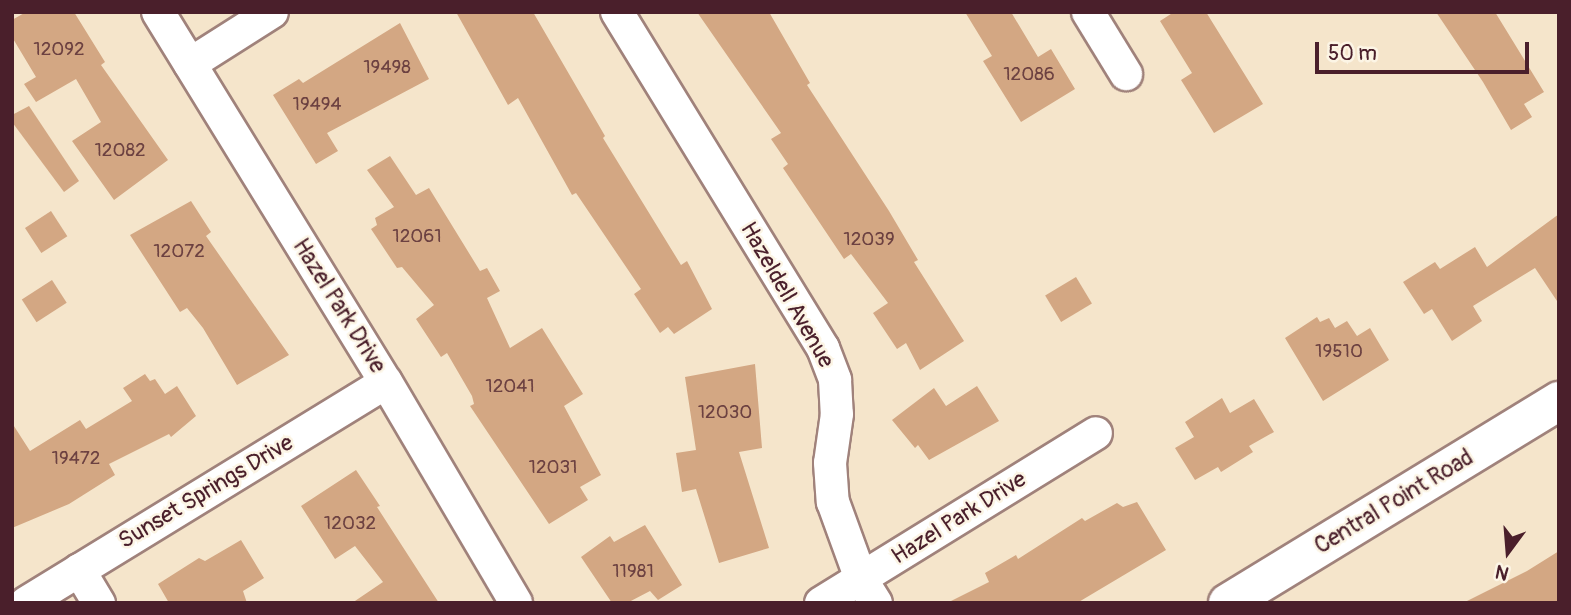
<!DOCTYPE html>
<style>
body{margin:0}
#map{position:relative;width:1571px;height:615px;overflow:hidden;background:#f5e5cb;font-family:Pangolin,sans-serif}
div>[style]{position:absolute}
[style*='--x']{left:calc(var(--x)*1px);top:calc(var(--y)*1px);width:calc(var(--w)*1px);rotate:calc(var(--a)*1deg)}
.building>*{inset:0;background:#d3a783;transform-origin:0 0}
.roads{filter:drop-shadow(2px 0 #a0827b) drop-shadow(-2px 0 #a0827b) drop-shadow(0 2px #a0827b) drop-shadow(0 -2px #a0827b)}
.street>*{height:32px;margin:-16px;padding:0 16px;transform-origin:16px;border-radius:16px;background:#fff}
.secondary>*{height:38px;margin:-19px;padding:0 19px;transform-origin:19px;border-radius:19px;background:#fff}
span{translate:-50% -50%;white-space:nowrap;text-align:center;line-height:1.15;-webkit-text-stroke:5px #fcf5e5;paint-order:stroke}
.number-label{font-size:19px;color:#6c4141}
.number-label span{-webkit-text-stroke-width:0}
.street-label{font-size:23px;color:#4a1f2b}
.frame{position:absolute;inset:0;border:14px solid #4a1f2b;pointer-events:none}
.north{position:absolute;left:1473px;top:517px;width:70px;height:70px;-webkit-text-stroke:5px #fcf5e5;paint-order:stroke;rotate:196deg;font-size:19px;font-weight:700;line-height:28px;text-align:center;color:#4a1f2b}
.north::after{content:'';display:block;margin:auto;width:24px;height:32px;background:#4a1f2b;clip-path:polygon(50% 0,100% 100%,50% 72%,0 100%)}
.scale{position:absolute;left:1315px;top:42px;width:214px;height:32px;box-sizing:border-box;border:4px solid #4a1f2b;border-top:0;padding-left:9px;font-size:21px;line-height:24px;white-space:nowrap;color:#4a1f2b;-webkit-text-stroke:5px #fcf5e5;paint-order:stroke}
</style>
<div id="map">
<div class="building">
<i style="clip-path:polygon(26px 12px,74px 12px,105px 62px,101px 65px,168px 160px,114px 200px,72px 141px,101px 122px,76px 79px,36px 102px,24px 84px,36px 77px,12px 37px,12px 20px)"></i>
<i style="clip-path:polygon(456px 12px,533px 12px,605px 136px,603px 138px,681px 265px,687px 261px,712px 309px,674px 334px,668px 327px,660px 333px,634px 294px,641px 289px,576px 193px,572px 195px,518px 98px,508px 105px)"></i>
<i style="clip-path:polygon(697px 12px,769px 12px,810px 83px,807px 85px,889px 211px,918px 260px,914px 262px,964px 341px,920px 370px,906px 343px,897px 349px,873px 313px,888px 303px,851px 254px,844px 259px,783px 168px,788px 164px,771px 139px,781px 133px)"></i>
<i style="clip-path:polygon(965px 12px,1011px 12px,1038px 57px,1051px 49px,1075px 89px,1021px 122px,983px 61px,992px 56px)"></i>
<i style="clip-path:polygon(1174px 12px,1206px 12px,1263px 104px,1214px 133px,1181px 80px,1192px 73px,1160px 21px)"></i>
<i style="clip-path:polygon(1436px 12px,1495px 12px,1544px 92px,1524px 104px,1532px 117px,1511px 130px,1483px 82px)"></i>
<i style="clip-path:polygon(400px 23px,429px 79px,327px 133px,338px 151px,316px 164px,273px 95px,299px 79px,303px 83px)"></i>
<i style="clip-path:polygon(29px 106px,79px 181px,64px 192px,12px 122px,12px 115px)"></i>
<i style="clip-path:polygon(390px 156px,416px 195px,429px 188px,480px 271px,487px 268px,500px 291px,487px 298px,510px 348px,542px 328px,583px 394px,564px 406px,601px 475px,580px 487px,588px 500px,549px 524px,470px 406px,474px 404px,472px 396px,447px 353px,441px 357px,416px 319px,434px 305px,402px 267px,397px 268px,371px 229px,377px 225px,375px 218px,394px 207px,367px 170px)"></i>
<i style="clip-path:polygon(191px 201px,211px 232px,206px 236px,289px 355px,237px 385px,203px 328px,187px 308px,180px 312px,130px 235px)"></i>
<i style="left:51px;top:211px;width:30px;height:31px;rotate:57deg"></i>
<i style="clip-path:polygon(1559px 214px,1559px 304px,1535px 268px,1473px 306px,1482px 321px,1452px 341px,1432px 309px,1424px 314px,1403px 282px,1435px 262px,1440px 269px,1475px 247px,1487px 267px)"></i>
<i style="left:1076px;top:277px;width:31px;height:36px;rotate:59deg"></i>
<i style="left:52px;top:280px;width:27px;height:36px;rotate:57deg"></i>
<i style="clip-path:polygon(1317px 317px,1320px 322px,1329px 318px,1335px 328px,1347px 321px,1357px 336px,1370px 328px,1389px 360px,1323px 401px,1285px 338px)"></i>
<i style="clip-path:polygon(755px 364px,762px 448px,739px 452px,769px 548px,719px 563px,696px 489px,682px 492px,676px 453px,696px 450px,685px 377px)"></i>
<i style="clip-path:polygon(145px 374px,150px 381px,155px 379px,165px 394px,177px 386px,196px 416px,171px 437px,169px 434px,109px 464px,115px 475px,69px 504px,12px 528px,12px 423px,30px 451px,80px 420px,86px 429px,132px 401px,123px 388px)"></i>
<i style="clip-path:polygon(977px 386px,999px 421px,929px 460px,918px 445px,915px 448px,892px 420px,934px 388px,946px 406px)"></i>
<i style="clip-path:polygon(1222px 398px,1230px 413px,1254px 399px,1274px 432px,1249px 446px,1253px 452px,1221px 472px,1218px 467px,1195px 480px,1175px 448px,1194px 437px,1185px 422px)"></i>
<i style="clip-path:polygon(356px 470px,380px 506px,377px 507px,439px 603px,352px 603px,383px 582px,355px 546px,335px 559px,301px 506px)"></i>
<i style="clip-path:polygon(1137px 502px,1166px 550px,1077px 603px,947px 603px,989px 582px,985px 573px,1016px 555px,1018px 559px,1082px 518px,1085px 521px,1117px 503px,1123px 507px)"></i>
<i style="clip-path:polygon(645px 525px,682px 585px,658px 600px,650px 591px,627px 603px,612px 603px,581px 557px,610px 536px,614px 542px)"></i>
<i style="clip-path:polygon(241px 540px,264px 578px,243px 591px,247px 603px,169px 603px,158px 584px,199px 558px,205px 561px)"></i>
<i style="clip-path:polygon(1559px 551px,1559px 603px,1463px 603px,1527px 571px)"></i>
</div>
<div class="roads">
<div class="street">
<i style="--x:158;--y:12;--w:435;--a:58.4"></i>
<i style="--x:386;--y:382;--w:256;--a:59.5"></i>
<i style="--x:617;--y:12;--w:394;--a:58.5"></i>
<i style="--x:823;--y:348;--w:34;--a:69"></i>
<i style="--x:835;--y:380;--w:34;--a:87"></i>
<i style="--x:837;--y:414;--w:49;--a:98.1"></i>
<i style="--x:830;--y:463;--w:39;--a:86"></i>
<i style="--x:833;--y:502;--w:82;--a:70"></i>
<i style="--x:861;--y:579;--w:28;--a:58"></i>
<i style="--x:1088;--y:12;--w:73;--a:58.5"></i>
<i style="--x:190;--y:64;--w:97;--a:-32.4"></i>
<i style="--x:79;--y:570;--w:39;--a:59"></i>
<i style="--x:26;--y:603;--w:422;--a:-31.5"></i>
<i style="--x:821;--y:603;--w:323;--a:-31.7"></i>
</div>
<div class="secondary">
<i style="--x:1228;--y:603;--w:388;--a:-31.4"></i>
</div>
</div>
<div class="number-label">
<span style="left:59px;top:50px">12092</span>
<span style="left:387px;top:68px">19498</span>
<span style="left:1029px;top:75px">12086</span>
<span style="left:317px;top:105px">19494</span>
<span style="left:120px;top:151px">12082</span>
<span style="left:417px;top:237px">12061</span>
<span style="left:869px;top:240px">12039</span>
<span style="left:179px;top:252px">12072</span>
<span style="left:1339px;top:352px">19510</span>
<span style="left:510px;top:387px">12041</span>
<span style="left:725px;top:413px">12030</span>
<span style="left:76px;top:459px">19472</span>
<span style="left:553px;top:468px">12031</span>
<span style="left:350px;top:524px">12032</span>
<span style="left:633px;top:572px">11981</span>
</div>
<div class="street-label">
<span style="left:787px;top:295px;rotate:60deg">Hazeldell Avenue</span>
<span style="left:339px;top:306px;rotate:58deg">Hazel Park Drive</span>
<span style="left:206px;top:492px;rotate:-31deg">Sunset Springs Drive</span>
<span style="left:1394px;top:502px;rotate:-31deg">Central Point Road</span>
<span style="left:959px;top:518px;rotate:-32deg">Hazel Park Drive</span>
</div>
<div class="frame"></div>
<div class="north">N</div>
<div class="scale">50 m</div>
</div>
